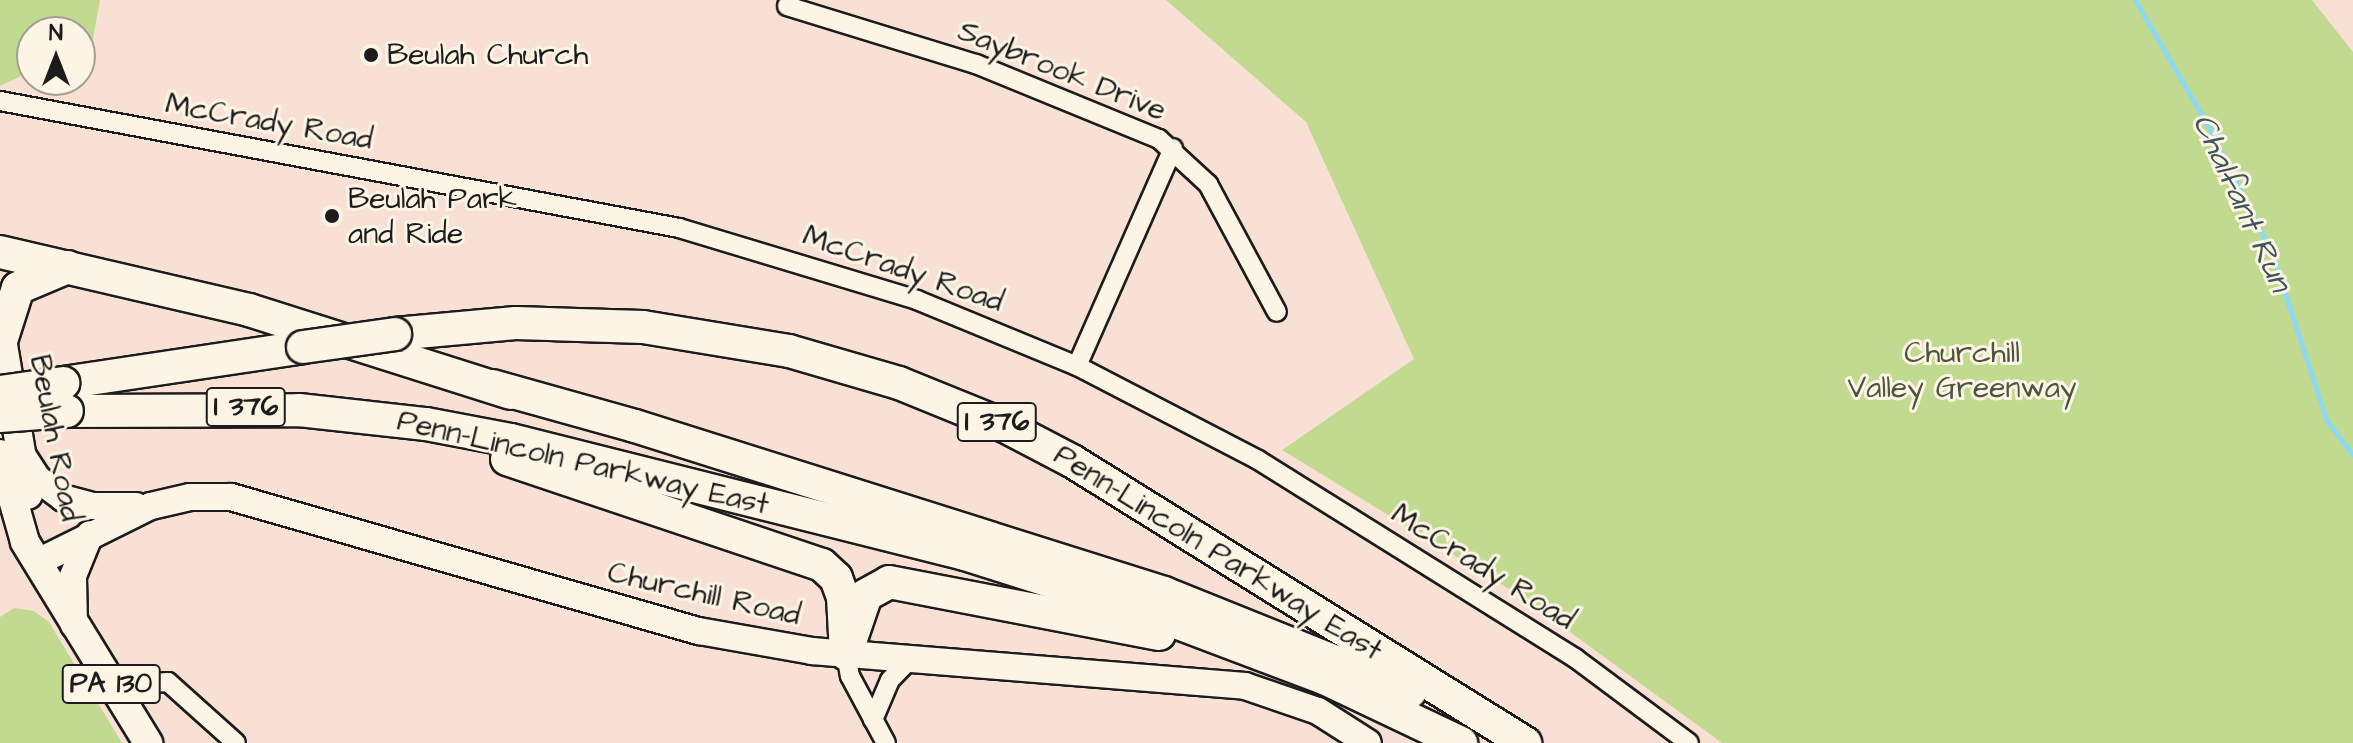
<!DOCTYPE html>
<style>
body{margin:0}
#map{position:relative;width:2353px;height:743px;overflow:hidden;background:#f8e1d4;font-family:"Architects Daughter",sans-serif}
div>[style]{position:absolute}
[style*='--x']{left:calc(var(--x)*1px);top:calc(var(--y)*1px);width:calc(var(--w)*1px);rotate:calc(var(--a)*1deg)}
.green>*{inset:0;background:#c1da90}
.stream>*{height:5px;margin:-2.5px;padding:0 2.5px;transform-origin:2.5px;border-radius:2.5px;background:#8ed9ef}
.roads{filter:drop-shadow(2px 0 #1c1c1c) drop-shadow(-2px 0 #1c1c1c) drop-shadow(0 2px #1c1c1c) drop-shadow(0 -2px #1c1c1c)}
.street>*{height:18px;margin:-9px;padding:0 9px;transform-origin:9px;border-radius:9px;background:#fcf5e5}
.secondary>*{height:26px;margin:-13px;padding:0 13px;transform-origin:13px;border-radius:13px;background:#fcf5e5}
.primary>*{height:28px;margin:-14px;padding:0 14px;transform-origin:14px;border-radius:14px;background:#fcf5e5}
.highway>*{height:32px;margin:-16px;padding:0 16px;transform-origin:16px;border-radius:16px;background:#fcf5e5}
.bridges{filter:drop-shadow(2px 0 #1c1c1c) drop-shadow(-2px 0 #1c1c1c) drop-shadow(0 2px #1c1c1c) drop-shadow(0 -2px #1c1c1c)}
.highway-bridge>*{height:32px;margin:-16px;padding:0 16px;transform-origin:16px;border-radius:16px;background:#fcf5e5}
.dots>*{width:22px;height:22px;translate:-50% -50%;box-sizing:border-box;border:4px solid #fcf5e5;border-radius:50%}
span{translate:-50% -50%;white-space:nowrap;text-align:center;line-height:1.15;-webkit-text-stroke:6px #fcf5e5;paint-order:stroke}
.shield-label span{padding:2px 6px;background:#fcf5e5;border:2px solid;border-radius:6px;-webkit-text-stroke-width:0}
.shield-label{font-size:28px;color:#1c1c1c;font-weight:700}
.poi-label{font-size:30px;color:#1c1c1c}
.left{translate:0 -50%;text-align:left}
.street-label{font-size:30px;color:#1c1c1c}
.park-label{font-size:30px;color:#4e553f}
.water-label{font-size:32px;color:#3e555b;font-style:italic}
.north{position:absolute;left:16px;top:16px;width:80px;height:80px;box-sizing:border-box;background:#fcf5e5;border:2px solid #a29e95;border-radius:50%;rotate:0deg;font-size:22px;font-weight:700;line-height:32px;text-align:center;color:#1c1c1c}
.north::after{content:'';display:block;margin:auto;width:28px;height:36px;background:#1c1c1c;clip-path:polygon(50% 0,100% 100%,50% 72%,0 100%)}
</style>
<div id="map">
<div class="green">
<i style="clip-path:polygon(0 0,100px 0,92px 44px,80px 49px,80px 32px,32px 32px,32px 71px,0 86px)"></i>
<i style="clip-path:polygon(1166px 0,2312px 0,2353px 52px,2353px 743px,1722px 743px,1522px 597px,1282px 450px,1414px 359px,1306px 122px)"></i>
<i style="clip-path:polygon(14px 608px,34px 611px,49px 622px,122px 743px,0 743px,0 617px)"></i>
</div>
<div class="stream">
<i style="--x:2135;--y:0;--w:143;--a:59.9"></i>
<i style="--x:2207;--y:124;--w:142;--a:63.3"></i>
<i style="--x:2271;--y:251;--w:179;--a:71.8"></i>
<i style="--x:2327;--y:421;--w:43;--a:52.6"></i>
</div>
<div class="roads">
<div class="street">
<i style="--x:787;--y:6;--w:198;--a:17.1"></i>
<i style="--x:976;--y:64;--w:198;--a:22.3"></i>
<i style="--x:1159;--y:139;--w:67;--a:42.6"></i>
<i style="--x:1208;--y:184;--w:145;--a:61.7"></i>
<i style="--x:0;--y:101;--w:691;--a:10.59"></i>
<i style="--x:679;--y:228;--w:249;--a:16.8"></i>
<i style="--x:917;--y:300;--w:173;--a:22.4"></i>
<i style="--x:1077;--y:366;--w:204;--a:27.4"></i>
<i style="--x:1258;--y:460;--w:374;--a:32"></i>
<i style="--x:1575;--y:658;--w:142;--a:36.7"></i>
<i style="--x:1077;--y:366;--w:238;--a:-66.2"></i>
<i style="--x:846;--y:654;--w:22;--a:80"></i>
<i style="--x:850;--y:676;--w:76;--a:61.8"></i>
<i style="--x:121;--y:699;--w:36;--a:-27"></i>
<i style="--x:153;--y:683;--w:15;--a:-4"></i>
<i style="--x:168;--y:682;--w:91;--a:41.9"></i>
<i style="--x:873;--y:720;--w:43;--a:-67"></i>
<i style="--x:890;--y:680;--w:30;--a:-46"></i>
</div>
<div class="secondary">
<i style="--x:21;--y:453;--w:31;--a:57"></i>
<i style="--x:38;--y:479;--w:31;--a:37"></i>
<i style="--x:63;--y:498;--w:30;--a:15"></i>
<i style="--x:92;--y:506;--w:44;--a:0"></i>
<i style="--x:38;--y:562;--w:126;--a:-26.4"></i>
<i style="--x:151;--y:506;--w:40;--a:-13"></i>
<i style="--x:190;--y:497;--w:41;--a:0"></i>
<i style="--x:231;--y:497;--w:487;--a:16"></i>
<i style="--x:699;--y:631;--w:115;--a:10"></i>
<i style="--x:812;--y:651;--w:434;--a:4.6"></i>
<i style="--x:1245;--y:686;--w:77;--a:18.9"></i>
<i style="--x:1318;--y:711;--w:59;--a:32.6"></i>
<i style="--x:74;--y:625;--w:49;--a:-91.2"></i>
<i style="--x:73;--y:576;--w:45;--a:-68"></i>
</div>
<div class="primary">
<i style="--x:0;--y:327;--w:170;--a:80.5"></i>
<i style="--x:0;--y:454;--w:91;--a:74.1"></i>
<i style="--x:25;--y:542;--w:236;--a:58.5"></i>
</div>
<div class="highway">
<i style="--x:0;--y:252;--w:256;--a:13.1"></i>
<i style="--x:249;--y:310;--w:274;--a:17.6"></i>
<i style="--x:395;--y:334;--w:121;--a:-5.2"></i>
<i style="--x:516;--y:323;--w:127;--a:1.8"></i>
<i style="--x:643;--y:327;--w:148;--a:9.3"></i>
<i style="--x:789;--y:351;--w:115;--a:16.2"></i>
<i style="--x:899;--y:383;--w:114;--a:22.1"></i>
<i style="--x:1005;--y:426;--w:76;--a:27.6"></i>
<i style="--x:1072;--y:461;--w:534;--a:31.9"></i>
<i style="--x:2;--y:338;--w:52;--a:-72.3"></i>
<i style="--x:18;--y:288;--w:54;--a:-22.8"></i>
<i style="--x:63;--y:383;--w:243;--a:-8.5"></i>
<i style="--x:492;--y:386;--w:148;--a:15.6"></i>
<i style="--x:635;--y:426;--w:555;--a:17.52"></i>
<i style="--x:1164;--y:593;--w:265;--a:21.9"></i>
<i style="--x:67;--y:411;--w:232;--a:-0.2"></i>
<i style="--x:299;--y:410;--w:128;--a:6.3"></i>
<i style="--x:426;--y:424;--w:86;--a:10.7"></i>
<i style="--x:511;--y:440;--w:468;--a:14.1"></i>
<i style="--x:965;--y:554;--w:201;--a:17.6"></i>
<i style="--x:1157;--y:615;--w:178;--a:20.7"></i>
<i style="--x:1324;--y:678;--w:152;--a:25.4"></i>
<i style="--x:507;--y:459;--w:332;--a:18.6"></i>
<i style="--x:822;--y:565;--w:19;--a:43"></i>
<i style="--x:836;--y:578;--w:20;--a:70"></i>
<i style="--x:843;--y:597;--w:57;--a:87"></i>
<i style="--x:852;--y:636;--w:43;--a:-71.1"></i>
<i style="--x:866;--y:595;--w:26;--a:-29"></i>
<i style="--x:889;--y:582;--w:275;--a:10.9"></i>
</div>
</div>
<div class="bridges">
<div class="highway-bridge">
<i style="--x:303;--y:347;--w:93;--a:-8"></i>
<i style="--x:0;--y:392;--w:64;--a:-8.1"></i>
<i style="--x:0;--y:416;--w:67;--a:-4.3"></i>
</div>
</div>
<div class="dots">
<i style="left:371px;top:55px;background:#1c1c1c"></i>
<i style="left:332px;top:216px;background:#1c1c1c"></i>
</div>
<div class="shield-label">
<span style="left:246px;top:407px">I 376</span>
<span style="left:997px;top:422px">I 376</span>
<span style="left:111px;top:684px">PA 130</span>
</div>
<div class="poi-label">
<span class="left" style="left:387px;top:55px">Beulah Church</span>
<span class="left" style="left:348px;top:216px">Beulah Park<br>and Ride</span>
</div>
<div class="street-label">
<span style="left:1062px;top:71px;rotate:22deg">Saybrook Drive</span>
<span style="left:269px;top:122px;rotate:10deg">McCrady Road</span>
<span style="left:903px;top:269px;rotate:19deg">McCrady Road</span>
<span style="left:55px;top:438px;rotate:79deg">Beulah Road</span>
<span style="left:583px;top:463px;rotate:13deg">Penn-Lincoln Parkway East</span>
<span style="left:1218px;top:553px;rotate:32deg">Penn-Lincoln Parkway East</span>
<span style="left:1483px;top:567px;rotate:32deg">McCrady Road</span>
<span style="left:704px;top:594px;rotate:13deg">Churchill Road</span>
</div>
<div class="park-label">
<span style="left:1962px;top:370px">Churchill<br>Valley Greenway</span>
</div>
<div class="water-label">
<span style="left:2241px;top:203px;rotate:65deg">Chalfant Run</span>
</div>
<div class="north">N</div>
</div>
